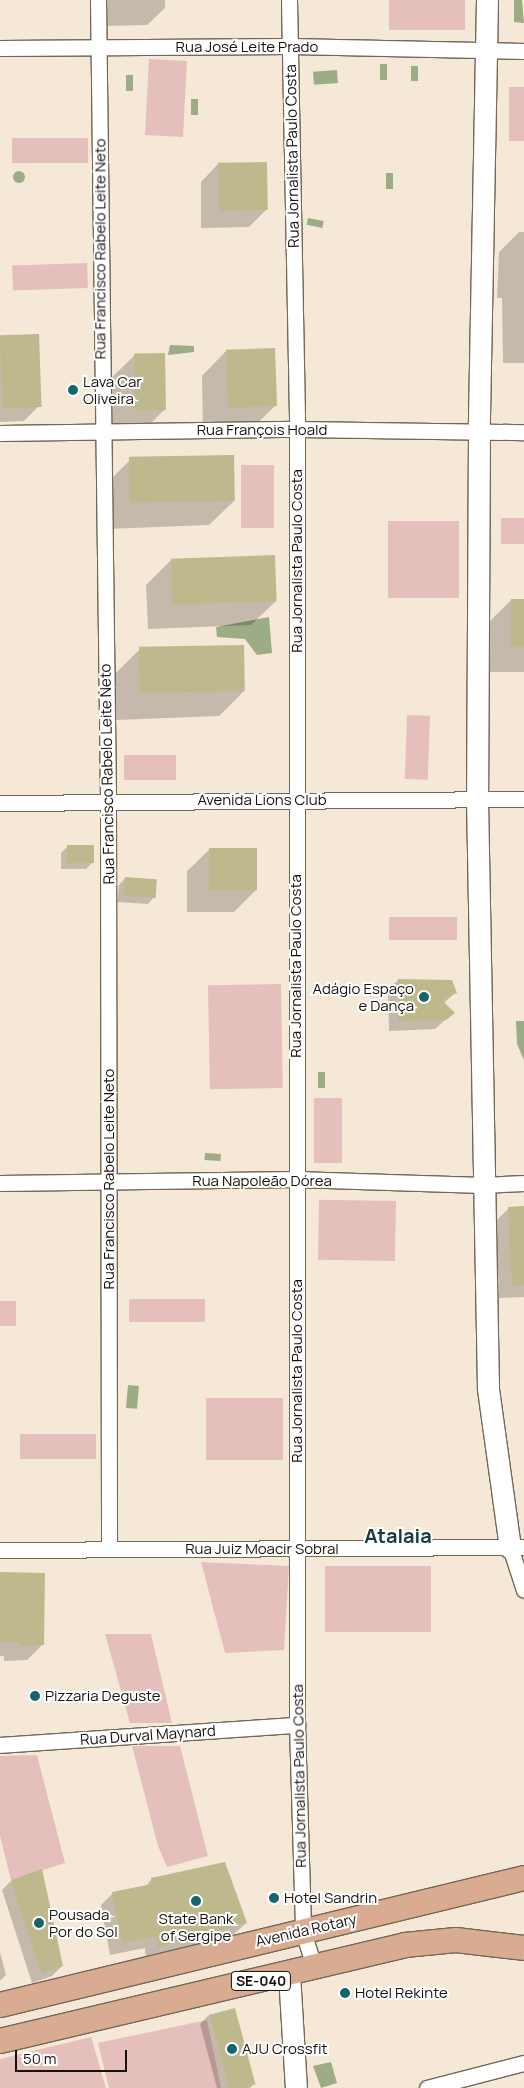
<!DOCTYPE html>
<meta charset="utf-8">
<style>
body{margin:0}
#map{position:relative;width:524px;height:2088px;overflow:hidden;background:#f5e8d6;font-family:Manrope,sans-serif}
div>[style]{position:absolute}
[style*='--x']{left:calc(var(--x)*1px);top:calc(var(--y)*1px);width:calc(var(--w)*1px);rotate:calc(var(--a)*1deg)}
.green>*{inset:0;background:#e4bfbc;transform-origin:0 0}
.water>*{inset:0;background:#9cac85;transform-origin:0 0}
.round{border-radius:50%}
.shadow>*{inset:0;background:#0003}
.building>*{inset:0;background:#beb88d;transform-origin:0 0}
.roads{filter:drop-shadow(1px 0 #736757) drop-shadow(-1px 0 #736757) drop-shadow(0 1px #736757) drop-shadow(0 -1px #736757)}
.street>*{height:15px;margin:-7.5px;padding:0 7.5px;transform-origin:7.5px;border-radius:7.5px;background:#fff}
.secondary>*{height:21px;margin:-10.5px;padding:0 10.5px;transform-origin:10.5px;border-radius:10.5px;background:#fff}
.primary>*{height:24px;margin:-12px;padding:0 12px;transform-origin:12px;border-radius:12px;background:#d9ac92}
.dots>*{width:14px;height:14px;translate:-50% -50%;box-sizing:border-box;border:2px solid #fff;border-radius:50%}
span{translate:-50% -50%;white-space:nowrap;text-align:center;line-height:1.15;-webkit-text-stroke:4px #fff;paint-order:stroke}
.shield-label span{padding:1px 4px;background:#fff;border:1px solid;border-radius:4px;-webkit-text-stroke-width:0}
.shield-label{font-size:14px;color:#16110b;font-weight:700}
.street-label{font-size:15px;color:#16110b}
.poi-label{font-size:15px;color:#16110b}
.left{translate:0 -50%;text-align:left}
.right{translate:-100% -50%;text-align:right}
.district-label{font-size:20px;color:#193b3e;font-weight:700}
.scale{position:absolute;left:15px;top:2050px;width:112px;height:22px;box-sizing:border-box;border:2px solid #16110b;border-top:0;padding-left:6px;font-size:15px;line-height:18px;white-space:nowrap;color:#16110b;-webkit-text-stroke:4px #fff;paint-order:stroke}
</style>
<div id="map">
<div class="green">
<i style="left:389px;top:0;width:76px;height:30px"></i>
<i style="left:149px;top:59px;width:38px;height:76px;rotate:3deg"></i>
<i style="left:509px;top:87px;width:15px;height:54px"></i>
<i style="left:88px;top:138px;width:25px;height:76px;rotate:90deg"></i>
<i style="left:87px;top:263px;width:25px;height:75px;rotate:88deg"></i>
<i style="left:241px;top:465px;width:33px;height:63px"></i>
<i style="left:501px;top:518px;width:23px;height:26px"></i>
<i style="left:459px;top:521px;width:77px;height:71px;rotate:90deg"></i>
<i style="left:407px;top:715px;width:23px;height:64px;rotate:2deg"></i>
<i style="left:176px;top:755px;width:25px;height:52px;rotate:90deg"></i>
<i style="left:457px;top:917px;width:23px;height:68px;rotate:90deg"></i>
<i style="left:281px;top:984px;width:104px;height:73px;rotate:89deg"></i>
<i style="left:314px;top:1098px;width:28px;height:65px"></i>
<i style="left:396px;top:1201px;width:60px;height:77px;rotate:91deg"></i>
<i style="left:205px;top:1299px;width:23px;height:76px;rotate:90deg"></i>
<i style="left:0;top:1301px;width:16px;height:25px"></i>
<i style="left:206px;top:1398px;width:77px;height:62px"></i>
<i style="left:96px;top:1434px;width:25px;height:76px;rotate:90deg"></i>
<i style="clip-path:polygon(201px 1562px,289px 1566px,284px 1650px,225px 1653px)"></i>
<i style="left:431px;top:1566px;width:66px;height:106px;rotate:90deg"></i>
<i style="clip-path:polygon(105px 1634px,151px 1634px,172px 1723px,130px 1723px)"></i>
<i style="clip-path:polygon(132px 1746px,180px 1746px,208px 1856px,167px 1867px,158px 1846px)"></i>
<i style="clip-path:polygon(37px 1755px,65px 1863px,11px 1880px,0 1836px,0 1756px)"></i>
<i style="clip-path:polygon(207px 2020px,221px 2088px,109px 2088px,98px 2043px)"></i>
<i style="clip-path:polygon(91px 2037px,106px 2088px,0 2088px,0 2059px)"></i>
</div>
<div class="water">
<i style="clip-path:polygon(514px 0,522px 0,524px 23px,514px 22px)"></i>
<i style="left:380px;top:64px;width:7px;height:16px"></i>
<i style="left:411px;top:66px;width:7px;height:15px"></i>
<i style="left:337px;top:70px;width:13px;height:24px;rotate:86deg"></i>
<i style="left:126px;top:75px;width:7px;height:16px"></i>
<i style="left:191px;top:99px;width:7px;height:16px"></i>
<i class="round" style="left:13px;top:171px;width:12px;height:12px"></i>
<i style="left:386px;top:173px;width:7px;height:16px"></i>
<i style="left:308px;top:218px;width:16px;height:7px;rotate:11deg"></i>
<i style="clip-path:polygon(170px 345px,194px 346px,194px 352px,168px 355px)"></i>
<i style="clip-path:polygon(269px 617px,272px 653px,257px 655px,245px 639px,217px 637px,216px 627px)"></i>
<i style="clip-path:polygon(516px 1021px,524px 1021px,524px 1060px,517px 1044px)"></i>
<i style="left:318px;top:1072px;width:7px;height:16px"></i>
<i style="left:205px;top:1153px;width:16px;height:7px;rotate:4deg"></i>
<i style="left:128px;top:1385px;width:11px;height:23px;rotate:5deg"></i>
<i style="clip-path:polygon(331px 2062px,337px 2083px,321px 2088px,313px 2066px)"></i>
</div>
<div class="shadow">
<i style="clip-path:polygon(99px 0,165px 0,165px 8px,147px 25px,100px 26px)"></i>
<i style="clip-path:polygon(218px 164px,266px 210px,249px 227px,201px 228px,201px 182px)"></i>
<i style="clip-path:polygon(519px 232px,524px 232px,524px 363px,503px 363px,502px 298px,497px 298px,499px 252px)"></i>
<i style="clip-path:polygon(0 336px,39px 406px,24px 421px,0 422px)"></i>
<i style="clip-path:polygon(226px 351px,275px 406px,250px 430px,203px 432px,202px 376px)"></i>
<i style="clip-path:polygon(134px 356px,165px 409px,140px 434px,111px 435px,109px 380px)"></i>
<i style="clip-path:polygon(130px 460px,234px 501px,209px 525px,106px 529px,105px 485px)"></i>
<i style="clip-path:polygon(171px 560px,276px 601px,251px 625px,148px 629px,146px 585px)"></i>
<i style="clip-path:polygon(511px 600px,524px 601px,524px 672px,485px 672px,486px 625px)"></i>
<i style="clip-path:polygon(139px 650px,244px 691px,219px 716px,116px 720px,114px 675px)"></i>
<i style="clip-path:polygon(67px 847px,93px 862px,86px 869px,61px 869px,61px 853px)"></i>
<i style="clip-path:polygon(210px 849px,256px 890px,234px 912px,187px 912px,187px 871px)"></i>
<i style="clip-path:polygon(125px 878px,154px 897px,148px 904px,117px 902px,119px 885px)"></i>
<i style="clip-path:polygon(398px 980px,456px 992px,443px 1004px,453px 1013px,435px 1029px,389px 1031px,388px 990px)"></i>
<i style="clip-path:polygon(524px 1207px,524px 1297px,499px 1298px,496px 1221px,509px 1208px)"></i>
<i style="clip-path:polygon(0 1573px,43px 1644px,27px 1660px,4px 1661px,4px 1656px,0 1656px)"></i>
<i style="clip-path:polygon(152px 1879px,246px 1923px,233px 1935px,146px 1959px,145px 1948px,110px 1955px,101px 1905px,113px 1893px,145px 1887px)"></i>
<i style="clip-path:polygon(11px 1881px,62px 1966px,52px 1976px,32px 1983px,2px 1890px)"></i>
<i style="clip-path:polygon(0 1952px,6px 1975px,0 1981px)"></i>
<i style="clip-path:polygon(210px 2014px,254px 2084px,250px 2088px,217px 2088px,200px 2024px)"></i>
</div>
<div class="building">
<i style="left:267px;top:162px;width:48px;height:49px;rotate:89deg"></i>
<i style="left:39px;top:334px;width:73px;height:39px;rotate:88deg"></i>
<i style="left:275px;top:348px;width:58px;height:49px;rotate:88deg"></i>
<i style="left:165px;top:353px;width:57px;height:31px;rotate:89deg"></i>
<i style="left:234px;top:455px;width:46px;height:105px;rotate:89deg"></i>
<i style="left:275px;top:555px;width:46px;height:104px;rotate:88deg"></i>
<i style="left:511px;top:599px;width:13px;height:48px"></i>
<i style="left:244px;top:645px;width:46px;height:105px;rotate:89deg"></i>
<i style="left:67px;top:845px;width:27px;height:18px"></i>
<i style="left:209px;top:848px;width:48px;height:42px"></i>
<i style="left:125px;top:877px;width:32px;height:19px;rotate:4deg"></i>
<i style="clip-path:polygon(398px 979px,452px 980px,457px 993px,442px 1000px,455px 1013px,446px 1020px,398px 1021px)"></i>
<i style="clip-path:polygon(524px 1206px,524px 1285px,512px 1286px,508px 1207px)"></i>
<i style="clip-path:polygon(0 1572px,45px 1573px,44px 1645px,19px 1646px,19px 1641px,0 1642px)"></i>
<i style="clip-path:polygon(225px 1862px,247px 1923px,158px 1947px,157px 1936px,122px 1943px,112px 1892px,152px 1884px,151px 1878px)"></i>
<i style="clip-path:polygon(42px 1869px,63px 1966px,42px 1974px,11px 1880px)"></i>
<i style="left:235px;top:2008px;width:79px;height:26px;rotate:75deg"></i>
</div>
<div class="roads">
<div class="street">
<i style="--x:98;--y:0;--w:801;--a:89.28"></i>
<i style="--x:108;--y:801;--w:748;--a:89.92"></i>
<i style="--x:289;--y:0;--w:429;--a:88.9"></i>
<i style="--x:297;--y:429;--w:1296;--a:90"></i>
<i style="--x:297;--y:1725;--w:207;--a:88.3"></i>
<i style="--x:303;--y:1932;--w:26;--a:72"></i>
<i style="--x:311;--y:1957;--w:13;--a:51"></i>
<i style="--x:0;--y:48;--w:290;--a:-0.4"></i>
<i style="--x:290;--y:46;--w:234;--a:1.2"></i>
<i style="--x:0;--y:433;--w:297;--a:-0.8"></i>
<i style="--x:297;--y:429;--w:227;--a:0.8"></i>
<i style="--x:0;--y:803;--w:524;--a:-0.44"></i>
<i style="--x:0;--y:1183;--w:295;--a:-0.8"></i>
<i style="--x:295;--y:1179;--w:188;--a:1.8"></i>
<i style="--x:483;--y:1185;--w:41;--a:-2.8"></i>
<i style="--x:510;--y:1547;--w:45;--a:72"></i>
<i style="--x:0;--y:1550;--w:524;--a:-0.33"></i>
<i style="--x:0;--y:1745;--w:298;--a:-3.9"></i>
<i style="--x:427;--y:2088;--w:100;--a:-14.5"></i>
</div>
<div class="secondary">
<i style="--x:487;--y:0;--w:432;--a:91.1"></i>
<i style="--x:479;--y:432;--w:366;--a:90.3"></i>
<i style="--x:477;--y:798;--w:591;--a:88.93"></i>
<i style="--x:488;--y:1389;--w:160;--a:82.1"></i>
<i style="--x:289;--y:1974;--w:114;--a:86.5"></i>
</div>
<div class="primary">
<i style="--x:0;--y:2005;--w:539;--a:-13.62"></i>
<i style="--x:0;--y:2041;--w:416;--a:-13.3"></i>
<i style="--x:405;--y:1945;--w:51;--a:-5.6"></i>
<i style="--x:456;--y:1940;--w:68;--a:6.7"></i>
</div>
</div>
<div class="dots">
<i style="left:73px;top:390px;background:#16656a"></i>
<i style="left:424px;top:997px;background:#16656a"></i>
<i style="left:35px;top:1696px;background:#16656a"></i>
<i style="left:274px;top:1898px;background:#16656a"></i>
<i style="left:196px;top:1901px;background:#16656a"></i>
<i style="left:39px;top:1923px;background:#16656a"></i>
<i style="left:345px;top:1993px;background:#16656a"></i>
<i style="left:232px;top:2049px;background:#16656a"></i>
</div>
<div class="shield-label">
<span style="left:261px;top:1981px">SE-040</span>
</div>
<div class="street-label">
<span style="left:247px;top:47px">Rua José Leite Prado</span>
<span style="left:292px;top:156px;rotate:-91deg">Rua Jornalista Paulo Costa</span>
<span style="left:100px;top:249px;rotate:-90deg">Rua Francisco Rabelo Leite Neto</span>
<span style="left:262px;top:430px">Rua François Hoald</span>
<span style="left:297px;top:561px;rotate:-90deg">Rua Jornalista Paulo Costa</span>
<span style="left:107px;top:774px;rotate:-91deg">Rua Francisco Rabelo Leite Neto</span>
<span style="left:262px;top:800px">Avenida Lions Club</span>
<span style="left:296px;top:966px;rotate:-90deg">Rua Jornalista Paulo Costa</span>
<span style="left:109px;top:1179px;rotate:-90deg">Rua Francisco Rabelo Leite Neto</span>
<span style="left:262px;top:1181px">Rua Napoleão Dórea</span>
<span style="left:297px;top:1371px;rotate:-90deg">Rua Jornalista Paulo Costa</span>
<span style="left:262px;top:1549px">Rua Juiz Moacir Sobral</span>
<span style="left:148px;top:1735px;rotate:-4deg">Rua Durval Maynard</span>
<span style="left:299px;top:1776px;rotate:-91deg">Rua Jornalista Paulo Costa</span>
<span style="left:306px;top:1930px;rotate:-13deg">Avenida Rotary</span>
</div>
<div class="poi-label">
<span class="left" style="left:83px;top:390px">Lava Car<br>Oliveira</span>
<span class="right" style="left:414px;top:997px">Adágio Espaço<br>e Dança</span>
<span class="left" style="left:45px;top:1696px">Pizzaria Deguste</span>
<span class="left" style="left:284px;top:1898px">Hotel Sandrin</span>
<span class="left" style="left:49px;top:1923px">Pousada<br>Por do Sol</span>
<span style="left:196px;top:1927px">State Bank<br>of Sergipe</span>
<span class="left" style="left:355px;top:1993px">Hotel Rekinte</span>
<span class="left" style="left:242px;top:2049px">AJU Crossfit</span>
</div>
<div class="district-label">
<span style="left:398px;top:1535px">Atalaia</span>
</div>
<div class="scale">50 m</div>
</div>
